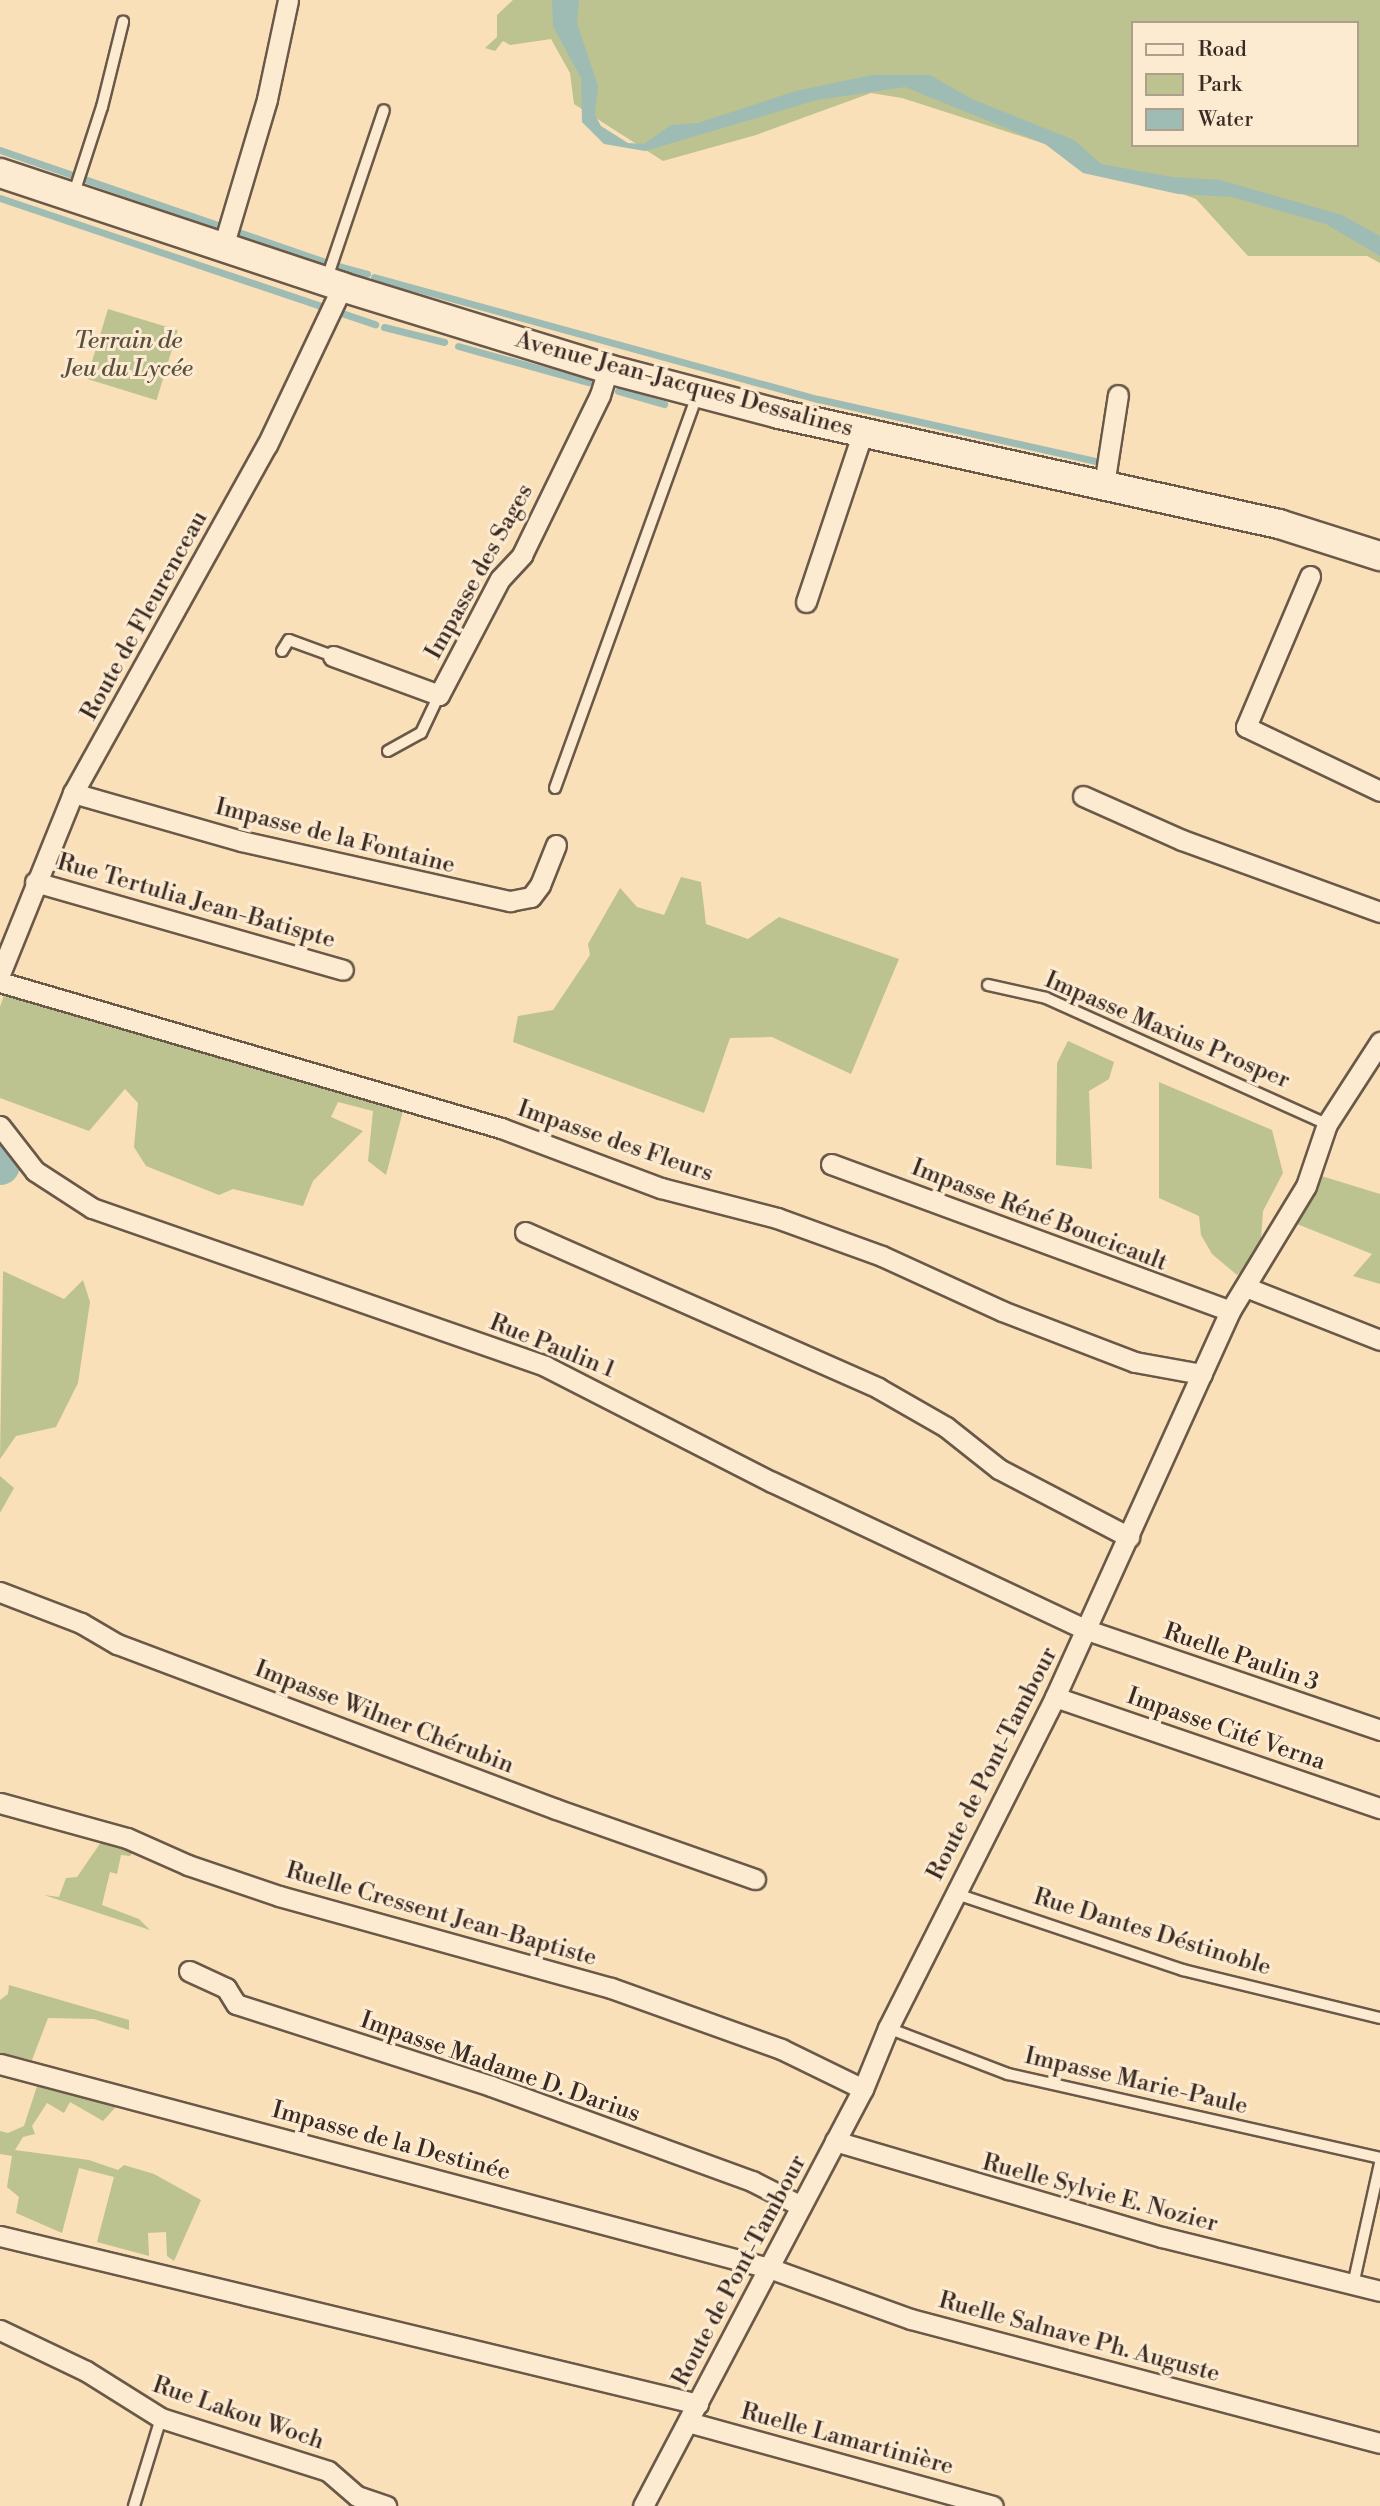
<!DOCTYPE html>
<meta charset="utf-8">
<style>
body{margin:0}
#map{position:relative;width:1380px;height:2506px;overflow:hidden;background:#fae0b8;font-family:"Libre Bodoni",serif}
div>[style]{position:absolute}
[style*='--x']{left:calc(var(--x)*1px);top:calc(var(--y)*1px);width:calc(var(--w)*1px);rotate:calc(var(--a)*1deg)}
.green>*{inset:0;background:#bcc290;transform-origin:0 0}
.water>*{inset:0;background:#9fbcb4}
.stream>*{height:7px;margin:-3.5px;padding:0 3.5px;transform-origin:3.5px;border-radius:3.5px;background:#9fbcb4}
.river>*{height:40px;margin:-20px;padding:0 20px;transform-origin:20px;border-radius:20px;background:#9fbcb4}
.roads{filter:drop-shadow(2px 0 #6a5849) drop-shadow(-2px 0 #6a5849) drop-shadow(0 2px #6a5849) drop-shadow(0 -2px #6a5849)}
.lane>*{height:10px;margin:-5px;padding:0 5px;transform-origin:5px;border-radius:5px;background:#fcebd1}
.street>*{height:19px;margin:-9.5px;padding:0 9.5px;transform-origin:9.5px;border-radius:9.5px;background:#fcebd1}
.secondary>*{height:28px;margin:-14px;padding:0 14px;transform-origin:14px;border-radius:14px;background:#fcebd1}
span{translate:-50% -50%;white-space:nowrap;text-align:center;line-height:1.15;-webkit-text-stroke:6px #fcebd1;paint-order:stroke}
.park-label{font-size:24px;color:#5a503f;font-style:italic}
.street-label{font-size:24px;color:#3a2a24}
.legend{position:absolute;left:1131px;top:21px;width:228px;height:126px;box-sizing:border-box;background:#fcebd1;border:2px solid #ae9e8c;margin:0;padding:9px 12px;list-style:none;font-size:21px;color:#3a2a24}
.legend li{display:flex;align-items:center;gap:14px;height:35px}
.legend b{width:35px;border:2px solid #ae9e8c}
</style>
<div id="map">
<div class="green">
<i style="clip-path:polygon(evenodd,513px 0,1380px 0,1380px 263px,1367px 256px,1248px 256px,1196px 199px,1039px 142px,902px 98px,871px 93px,756px 135px,663px 161px,574px 104px,570px 73px,551px 39px,510px 45px,503px 41px,495px 51px,485px 48px,497px 37px,497px 15px,513px 0,1133px 23px,1357px 23px,1357px 145px,1133px 145px,1133px 23px)"></i>
<i style="left:108px;top:309px;width:73px;height:73px;rotate:17deg"></i>
<i style="clip-path:polygon(681px 877px,701px 882px,706px 924px,748px 939px,779px 917px,899px 959px,851px 1074px,772px 1037px,730px 1038px,704px 1113px,513px 1042px,518px 1016px,553px 1010px,590px 955px,588px 944px,620px 888px,637px 907px,664px 915px)"></i>
<i style="clip-path:polygon(4px 995px,403px 1111px,386px 1175px,368px 1161px,373px 1111px,338px 1102px,331px 1117px,363px 1131px,313px 1181px,303px 1206px,233px 1189px,219px 1195px,146px 1166px,134px 1147px,138px 1103px,125px 1089px,89px 1131px,0 1098px,0 1007px)"></i>
<i style="clip-path:polygon(1068px 1041px,1114px 1062px,1109px 1079px,1089px 1091px,1092px 1169px,1056px 1165px,1057px 1063px)"></i>
<i style="clip-path:polygon(1159px 1082px,1272px 1130px,1283px 1173px,1263px 1211px,1260px 1254px,1237px 1275px,1212px 1254px,1201px 1235px,1199px 1216px,1159px 1198px)"></i>
<i style="clip-path:polygon(1315px 1174px,1380px 1194px,1380px 1284px,1353px 1276px,1372px 1254px,1297px 1224px)"></i>
<i style="clip-path:polygon(3px 1271px,64px 1299px,83px 1280px,90px 1302px,78px 1383px,56px 1427px,16px 1436px,0 1459px)"></i>
<i style="clip-path:polygon(0 1476px,14px 1488px,0 1513px)"></i>
<i style="clip-path:polygon(108px 1832px,166px 1860px,161px 1866px,133px 1852px,130px 1856px,121px 1855px,117px 1874px,110px 1872px,102px 1905px,139px 1919px,150px 1930px,44px 1895px,59px 1897px,66px 1878px,77px 1877px)"></i>
<i style="clip-path:polygon(9px 1985px,129px 2020px,129px 2030px,94px 2019px,48px 2018px,32px 2060px,0 2053px,0 2000px,8px 1994px)"></i>
<i style="clip-path:polygon(39px 2080px,122px 2100px,103px 2121px,70px 2102px,64px 2113px,47px 2103px,32px 2126px,35px 2134px,23px 2137px,15px 2150px,89px 2160px,118px 2170px,124px 2165px,154px 2174px,201px 2200px,174px 2261px,167px 2256px,166px 2232px,148px 2233px,149px 2256px,97px 2242px,114px 2177px,79px 2168px,62px 2233px,16px 2213px,19px 2197px,7px 2187px,12px 2156px,0 2154px,0 2131px,8px 2133px,24px 2126px)"></i>
</div>
<div class="water">
<i style="clip-path:polygon(552px 0,579px 0,577px 23px,598px 86px,595px 115px,601px 126px,628px 143px,644px 144px,671px 125px,698px 123px,796px 91px,872px 75px,930px 75px,972px 99px,1074px 140px,1101px 164px,1172px 177px,1220px 180px,1342px 215px,1380px 236px,1380px 256px,1326px 224px,1232px 197px,1178px 194px,1083px 173px,1045px 144px,905px 87px,817px 100px,645px 151px,604px 144px,582px 122px,581px 78px,553px 26px)"></i>
</div>
<div class="stream">
<i style="--x:0;--y:150;--w:342;--a:19"></i>
<i style="--x:0;--y:198;--w:396;--a:18.6"></i>
<i style="--x:338;--y:266;--w:30;--a:15"></i>
<i style="--x:374;--y:277;--w:460;--a:15.4"></i>
<i style="--x:818;--y:399;--w:284;--a:12.6"></i>
<i style="--x:384;--y:327;--w:62;--a:14"></i>
<i style="--x:458;--y:346;--w:135;--a:15.5"></i>
<i style="--x:618;--y:391;--w:48;--a:15.8"></i>
</div>
<div class="river">
<i style="--x:0;--y:1149;--w:16;--a:90"></i>
</div>
<div class="roads">
<div class="lane">
<i style="--x:73;--y:196;--w:94;--a:-72"></i>
<i style="--x:102;--y:107;--w:88;--a:-76.1"></i>
<i style="--x:327;--y:278;--w:177;--a:-71.3"></i>
<i style="--x:282;--y:651;--w:13;--a:-58"></i>
<i style="--x:289;--y:640;--w:47;--a:20"></i>
<i style="--x:388;--y:751;--w:38;--a:-29"></i>
<i style="--x:421;--y:733;--w:42;--a:-64.7"></i>
<i style="--x:555;--y:788;--w:417;--a:-70.1"></i>
<i style="--x:988;--y:985;--w:59;--a:12.6"></i>
<i style="--x:1046;--y:998;--w:308;--a:24.2"></i>
<i style="--x:954;--y:1893;--w:242;--a:18.6"></i>
<i style="--x:1183;--y:1970;--w:203;--a:13.7"></i>
<i style="--x:888;--y:2028;--w:129;--a:21"></i>
<i style="--x:1008;--y:2074;--w:381;--a:12.7"></i>
<i style="--x:1353;--y:2285;--w:125;--a:-77.5"></i>
<i style="--x:134;--y:2506;--w:92;--a:-72.9"></i>
</div>
<div class="street">
<i style="--x:223;--y:247;--w:154;--a:-73.4"></i>
<i style="--x:267;--y:99;--w:101;--a:-78"></i>
<i style="--x:1104;--y:485;--w:91;--a:-81.2"></i>
<i style="--x:1310;--y:576;--w:164;--a:113"></i>
<i style="--x:1246;--y:727;--w:148;--a:25.5"></i>
<i style="--x:806;--y:602;--w:179;--a:-71.5"></i>
<i style="--x:333;--y:656;--w:113;--a:20.2"></i>
<i style="--x:439;--y:695;--w:131;--a:-62.3"></i>
<i style="--x:500;--y:579;--w:33;--a:-47"></i>
<i style="--x:522;--y:555;--w:178;--a:-64"></i>
<i style="--x:600;--y:395;--w:27;--a:-73"></i>
<i style="--x:73;--y:793;--w:175;--a:15.9"></i>
<i style="--x:241;--y:841;--w:276;--a:12.6"></i>
<i style="--x:510;--y:901;--w:21;--a:-11"></i>
<i style="--x:531;--y:897;--w:15;--a:-53"></i>
<i style="--x:540;--y:885;--w:43;--a:-68.2"></i>
<i style="--x:1083;--y:796;--w:108;--a:24"></i>
<i style="--x:1182;--y:840;--w:211;--a:20"></i>
<i style="--x:35;--y:882;--w:320;--a:15.9"></i>
<i style="--x:0;--y:974;--w:195;--a:-68"></i>
<i style="--x:73;--y:793;--w:398;--a:-60.9"></i>
<i style="--x:267;--y:445;--w:175;--a:-64.6"></i>
<i style="--x:0;--y:982;--w:522;--a:16.25"></i>
<i style="--x:501;--y:1128;--w:171;--a:20.6"></i>
<i style="--x:661;--y:1188;--w:120;--a:14.5"></i>
<i style="--x:777;--y:1218;--w:112;--a:19.9"></i>
<i style="--x:882;--y:1256;--w:132;--a:24.6"></i>
<i style="--x:1002;--y:1311;--w:142;--a:21"></i>
<i style="--x:1135;--y:1362;--w:68;--a:10.2"></i>
<i style="--x:0;--y:1126;--w:57;--a:52.1"></i>
<i style="--x:35;--y:1171;--w:68;--a:33"></i>
<i style="--x:92;--y:1208;--w:480;--a:19.2"></i>
<i style="--x:545;--y:1366;--w:255;--a:27.1"></i>
<i style="--x:772;--y:1482;--w:348;--a:25.2"></i>
<i style="--x:1087;--y:1630;--w:310;--a:18.8"></i>
<i style="--x:831;--y:1164;--w:425;--a:20.2"></i>
<i style="--x:525;--y:1232;--w:386;--a:23.8"></i>
<i style="--x:878;--y:1388;--w:78;--a:29.8"></i>
<i style="--x:946;--y:1427;--w:68;--a:38.4"></i>
<i style="--x:999;--y:1469;--w:147;--a:27.6"></i>
<i style="--x:1248;--y:1288;--w:142;--a:21.5"></i>
<i style="--x:0;--y:1592;--w:87;--a:20.9"></i>
<i style="--x:81;--y:1623;--w:42;--a:30.3"></i>
<i style="--x:117;--y:1644;--w:469;--a:20.6"></i>
<i style="--x:556;--y:1809;--w:211;--a:19.4"></i>
<i style="--x:1055;--y:1697;--w:343;--a:18.9"></i>
<i style="--x:0;--y:1803;--w:132;--a:15.4"></i>
<i style="--x:127;--y:1838;--w:67;--a:23.9"></i>
<i style="--x:188;--y:1865;--w:96;--a:18.8"></i>
<i style="--x:279;--y:1896;--w:345;--a:15.5"></i>
<i style="--x:611;--y:1988;--w:181;--a:19.7"></i>
<i style="--x:781;--y:2049;--w:91;--a:26"></i>
<i style="--x:189;--y:1971;--w:41;--a:24.7"></i>
<i style="--x:226;--y:1988;--w:19;--a:58"></i>
<i style="--x:236;--y:2004;--w:268;--a:17.8"></i>
<i style="--x:491;--y:2086;--w:278;--a:20"></i>
<i style="--x:752;--y:2181;--w:55;--a:27"></i>
<i style="--x:0;--y:2064;--w:796;--a:14.86"></i>
<i style="--x:769;--y:2268;--w:151;--a:19.8"></i>
<i style="--x:911;--y:2319;--w:485;--a:14.8"></i>
<i style="--x:835;--y:2141;--w:341;--a:16.4"></i>
<i style="--x:1162;--y:2237;--w:225;--a:13.9"></i>
<i style="--x:0;--y:2236;--w:718;--a:13.53"></i>
<i style="--x:0;--y:2330;--w:95;--a:25.5"></i>
<i style="--x:86;--y:2371;--w:89;--a:32.1"></i>
<i style="--x:161;--y:2418;--w:175;--a:17.6"></i>
<i style="--x:328;--y:2471;--w:38;--a:41"></i>
<i style="--x:357;--y:2496;--w:31;--a:19"></i>
<i style="--x:688;--y:2422;--w:316;--a:15.4"></i>
<i style="--x:643;--y:2506;--w:471;--a:-62.2"></i>
<i style="--x:863;--y:2089;--w:66;--a:-67.7"></i>
<i style="--x:888;--y:2028;--w:371;--a:-63.2"></i>
<i style="--x:1055;--y:1697;--w:424;--a:-65.6"></i>
<i style="--x:1230;--y:1311;--w:146;--a:-58.7"></i>
<i style="--x:1306;--y:1186;--w:65;--a:-71.3"></i>
<i style="--x:1327;--y:1124;--w:98;--a:-57.1"></i>
</div>
<div class="secondary">
<i style="--x:0;--y:173;--w:360;--a:18.4"></i>
<i style="--x:342;--y:287;--w:278;--a:17.1"></i>
<i style="--x:608;--y:369;--w:177;--a:14.7"></i>
<i style="--x:779;--y:414;--w:512;--a:12.41"></i>
<i style="--x:1279;--y:524;--w:106;--a:17.6"></i>
</div>
</div>
<div class="park-label">
<span style="left:128px;top:356px">Terrain de<br>Jeu du Lycée</span>
</div>
<div class="street-label">
<span style="left:684px;top:385px;rotate:15deg">Avenue Jean-Jacques Dessalines</span>
<span style="left:480px;top:572px;rotate:-61deg">Impasse des Sages</span>
<span style="left:145px;top:616px;rotate:-61deg">Route de Fleurenceau</span>
<span style="left:335px;top:837px;rotate:14deg">Impasse de la Fontaine</span>
<span style="left:196px;top:902px;rotate:16deg">Rue Tertulia Jean-Batispte</span>
<span style="left:1167px;top:1031px;rotate:23deg">Impasse Maxius Prosper</span>
<span style="left:615px;top:1142px;rotate:19deg">Impasse des Fleurs</span>
<span style="left:1039px;top:1216px;rotate:21deg">Impasse Réné Boucicault</span>
<span style="left:552px;top:1347px;rotate:22deg">Rue Paulin 1</span>
<span style="left:1241px;top:1658px;rotate:19deg">Ruelle Paulin 3</span>
<span style="left:384px;top:1718px;rotate:21deg">Impasse Wilner Chérubin</span>
<span style="left:1226px;top:1730px;rotate:19deg">Impasse Cité Verna</span>
<span style="left:993px;top:1764px;rotate:-63deg">Route de Pont-Tambour</span>
<span style="left:441px;top:1915px;rotate:16deg">Ruelle Cressent Jean-Baptiste</span>
<span style="left:1152px;top:1933px;rotate:17deg">Rue Dantes Déstinoble</span>
<span style="left:500px;top:2068px;rotate:19deg">Impasse Madame D. Darius</span>
<span style="left:1136px;top:2082px;rotate:13deg">Impasse Marie-Paule</span>
<span style="left:391px;top:2142px;rotate:15deg">Impasse de la Destinée</span>
<span style="left:1100px;top:2194px;rotate:15deg">Ruelle Sylvie E. Nozier</span>
<span style="left:740px;top:2271px;rotate:-62deg">Route de Pont-Tambour</span>
<span style="left:1079px;top:2338px;rotate:15deg">Ruelle Salnave Ph. Auguste</span>
<span style="left:238px;top:2414px;rotate:19deg">Rue Lakou Woch</span>
<span style="left:847px;top:2440px;rotate:15deg">Ruelle Lamartinière</span>
</div>
<ul class="legend">
<li><b style="height:9px;background:#fcebd1"></b>Road</li>
<li><b style="height:19px;background:#bcc290"></b>Park</li>
<li><b style="height:19px;background:#9fbcb4"></b>Water</li>
</ul>
</div>
